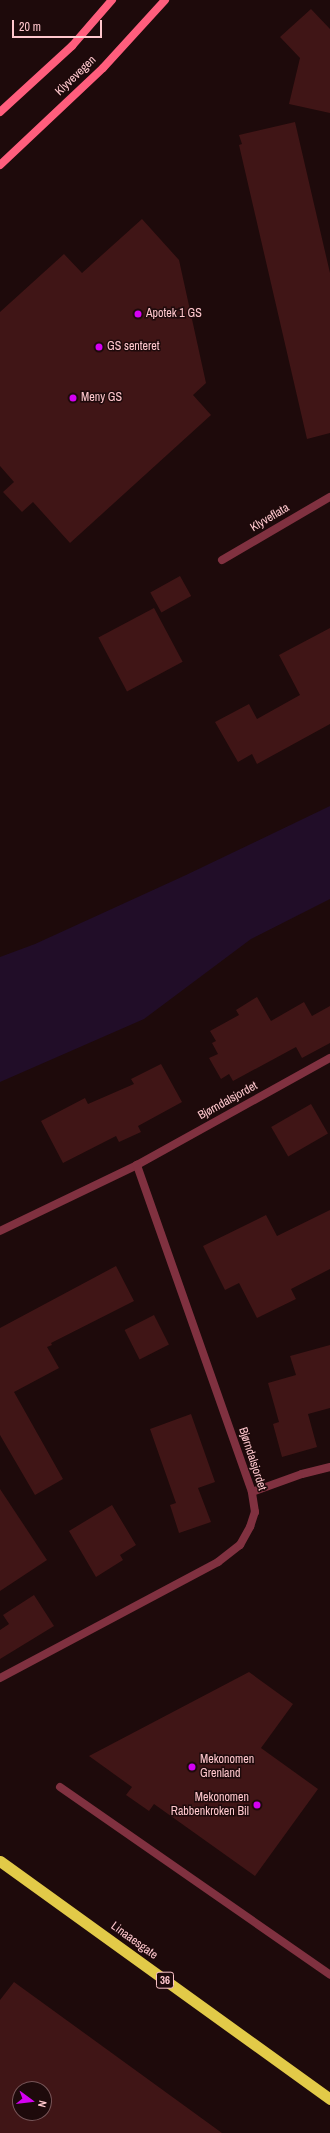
<!DOCTYPE html>
<meta charset="utf-8">
<style>
body{margin:0}
#map{position:relative;width:330px;height:2133px;overflow:hidden;background:#1e0a0b;font-family:"Archivo Narrow",sans-serif}
div>[style]{position:absolute}
[style*='--x']{left:calc(var(--x)*1px);top:calc(var(--y)*1px);width:calc(var(--w)*1px);rotate:calc(var(--a)*1deg)}
.green>*{inset:0;background:#210d28}
.building>*{inset:0;background:#401516;transform-origin:0 0}
.minor>*{height:8px;margin:-4px;padding:0 4px;transform-origin:4px;border-radius:4px;background:#803140}
.secondary>*{height:8px;margin:-4px;padding:0 4px;transform-origin:4px;border-radius:4px;background:#ff5e7d}
.trunk>*{height:11px;margin:-5.5px;padding:0 5.5px;transform-origin:5.5px;border-radius:5.5px;background:#e2ca48}
.dots>*{width:11px;height:11px;translate:-50% -50%;box-sizing:border-box;border:2px solid #1e0a0b;border-radius:50%}
span{translate:-50% -50%;white-space:nowrap;text-align:center;line-height:1.15;-webkit-text-stroke:3px #1e0a0b;paint-order:stroke}
.shield-label span{padding:1px 3px;background:#1e0a0b;border:1px solid;border-radius:3px;-webkit-text-stroke-width:0}
.shield-label{font-size:11px;color:#ffc7cd;font-weight:700}
.street-label{font-size:12px;color:#ffc7cd}
.poi-label{font-size:12px;color:#ffc7cd}
.left{translate:0 -50%;text-align:left}
.right{translate:-100% -50%;text-align:right}
.north{position:absolute;left:12px;top:2081px;width:40px;height:40px;box-sizing:border-box;background:#1e0a0b;border:1px solid #785659;border-radius:50%;rotate:105deg;font-size:11px;font-weight:700;line-height:16px;text-align:center;color:#ffc7cd}
.north::after{content:'';display:block;margin:auto;width:14px;height:18px;background:#d500f2;clip-path:polygon(50% 0,100% 100%,50% 72%,0 100%)}
.scale{position:absolute;left:12px;top:20px;width:90px;height:18px;box-sizing:border-box;border:2px solid #ffc7cd;border-top:0;padding-left:5px;font-size:12px;line-height:14px;white-space:nowrap;color:#ffc7cd;-webkit-text-stroke:3px #1e0a0b;paint-order:stroke}
</style>
<div id="map">
<div class="green">
<i style="clip-path:polygon(330px 806px,330px 899px,251px 939px,144px 1019px,0 1082px,0 957px,35px 944px,186px 875px)"></i>
</div>
<div class="building">
<i style="clip-path:polygon(311px 9px,330px 29px,330px 113px,289px 104px,300px 58px,280px 37px)"></i>
<i style="clip-path:polygon(295px 122px,330px 273px,330px 433px,307px 439px,239px 145px,242px 144px,239px 135px)"></i>
<i style="clip-path:polygon(142px 219px,179px 260px,206px 383px,193px 395px,211px 415px,70px 543px,33px 502px,22px 512px,3px 492px,14px 482px,0 466px,0 312px,64px 254px,82px 273px)"></i>
<i style="left:180px;top:576px;width:23px;height:34px;rotate:61deg"></i>
<i style="left:154px;top:608px;width:61px;height:63px;rotate:62deg"></i>
<i style="clip-path:polygon(330px 628px,330px 724px,257px 764px,252px 754px,238px 762px,215px 722px,249px 704px,257px 719px,300px 695px,279px 655px)"></i>
<i style="clip-path:polygon(257px 997px,271px 1021px,304px 1002px,312px 1016px,330px 1006px,330px 1043px,302px 1058px,296px 1047px,233px 1081px,229px 1074px,221px 1079px,209px 1058px,218px 1054px,212px 1043px,216px 1041px,210px 1031px,239px 1015px,236px 1010px)"></i>
<i style="clip-path:polygon(161px 1064px,182px 1102px,138px 1126px,141px 1132px,119px 1142px,116px 1136px,63px 1163px,41px 1121px,85px 1098px,88px 1104px,134px 1084px,131px 1079px)"></i>
<i style="left:311px;top:1104px;width:34px;height:46px;rotate:60deg"></i>
<i style="clip-path:polygon(330px 1210px,330px 1269px,291px 1289px,296px 1299px,257px 1318px,239px 1283px,225px 1290px,203px 1246px,266px 1215px,277px 1236px)"></i>
<i style="clip-path:polygon(116px 1266px,134px 1301px,51px 1343px,52px 1345px,47px 1347px,59px 1368px,14px 1392px,63px 1479px,35px 1495px,0 1435px,0 1328px)"></i>
<i style="left:154px;top:1315px;width:33px;height:33px;rotate:63deg"></i>
<i style="clip-path:polygon(330px 1345px,330px 1408px,308px 1414px,317px 1447px,282px 1457px,273px 1424px,279px 1422px,268px 1383px,296px 1375px,290px 1356px)"></i>
<i style="clip-path:polygon(191px 1414px,215px 1482px,198px 1488px,211px 1522px,179px 1533px,170px 1505px,176px 1503px,150px 1429px)"></i>
<i style="clip-path:polygon(0 1489px,47px 1560px,0 1591px)"></i>
<i style="clip-path:polygon(112px 1505px,136px 1545px,120px 1555px,123px 1560px,96px 1577px,69px 1531px)"></i>
<i style="clip-path:polygon(34px 1595px,54px 1626px,0 1659px,0 1630px,9px 1624px,3px 1615px)"></i>
<i style="clip-path:polygon(249px 1672px,293px 1704px,261px 1748px,318px 1789px,255px 1876px,154px 1804px,149px 1811px,126px 1795px,132px 1787px,89px 1756px)"></i>
<i style="clip-path:polygon(evenodd,14px 1982px,222px 2133px,0 2133px,0 2000px,14px 1982px,20px 2089px,44px 2089px,44px 2113px,20px 2113px,20px 2089px)"></i>
</div>
<div class="minor">
<i style="--x:222;--y:560;--w:125;--a:-30.3"></i>
<i style="--x:0;--y:1231;--w:152;--a:-25.7"></i>
<i style="--x:137;--y:1165;--w:221;--a:-29"></i>
<i style="--x:252;--y:1492;--w:53;--a:-19.8"></i>
<i style="--x:302;--y:1474;--w:29;--a:-14"></i>
<i style="--x:0;--y:1678;--w:247;--a:-28"></i>
<i style="--x:218;--y:1562;--w:28;--a:-38"></i>
<i style="--x:240;--y:1545;--w:21;--a:-61"></i>
<i style="--x:250;--y:1527;--w:16;--a:-72"></i>
<i style="--x:255;--y:1512;--w:20;--a:-99"></i>
<i style="--x:252;--y:1492;--w:347;--a:-109.4"></i>
<i style="--x:60;--y:1787;--w:329;--a:34.8"></i>
</div>
<div class="secondary">
<i style="--x:0;--y:112;--w:98;--a:-42.5"></i>
<i style="--x:72;--y:46;--w:61;--a:-49"></i>
<i style="--x:0;--y:165;--w:141;--a:-43.3"></i>
<i style="--x:103;--y:68;--w:92;--a:-47.6"></i>
</div>
<div class="trunk">
<i style="--x:0;--y:1861;--w:407;--a:35.8"></i>
</div>
<div class="dots">
<i style="left:138px;top:314px;background:#d500f2"></i>
<i style="left:99px;top:347px;background:#d500f2"></i>
<i style="left:73px;top:398px;background:#d500f2"></i>
<i style="left:192px;top:1767px;background:#d500f2"></i>
<i style="left:257px;top:1805px;background:#d500f2"></i>
</div>
<div class="shield-label">
<span style="left:165px;top:1980px">36</span>
</div>
<div class="street-label">
<span style="left:76px;top:76px;rotate:-44deg">Klyvevegen</span>
<span style="left:270px;top:518px;rotate:-31deg">Klyveflata</span>
<span style="left:228px;top:1101px;rotate:-29deg">Bjørndalsjordet</span>
<span style="left:252px;top:1459px;rotate:72deg">Bjørndalsjordet</span>
<span style="left:134px;top:1941px;rotate:36deg">Linaaesgate</span>
</div>
<div class="poi-label">
<span class="left" style="left:146px;top:314px">Apotek 1 GS</span>
<span class="left" style="left:107px;top:347px">GS senteret</span>
<span class="left" style="left:81px;top:398px">Meny GS</span>
<span class="left" style="left:200px;top:1767px">Mekonomen<br>Grenland</span>
<span class="right" style="left:249px;top:1805px">Mekonomen<br>Rabbenkroken Bil</span>
</div>
<div class="north">N</div>
<div class="scale">20 m</div>
</div>
